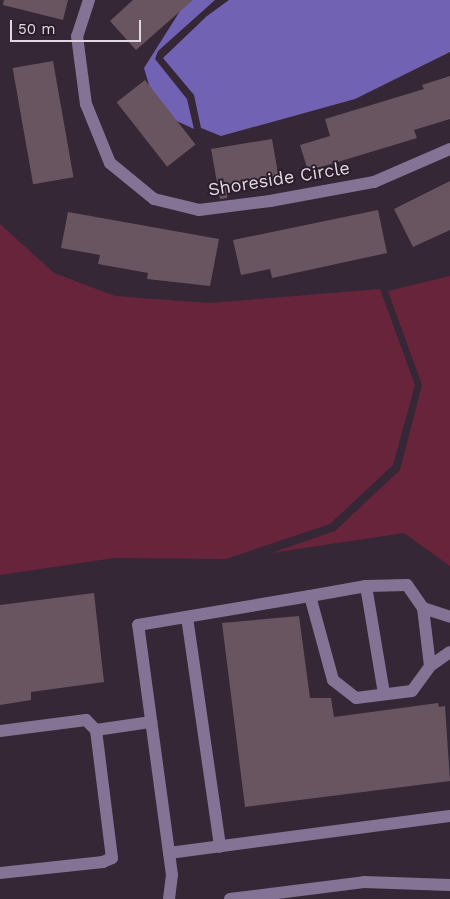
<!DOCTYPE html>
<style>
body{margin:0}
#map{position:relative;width:450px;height:899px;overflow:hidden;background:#352735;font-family:"Work Sans",sans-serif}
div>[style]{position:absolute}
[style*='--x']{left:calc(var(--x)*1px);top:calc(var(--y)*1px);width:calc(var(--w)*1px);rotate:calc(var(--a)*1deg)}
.green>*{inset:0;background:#68243b}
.water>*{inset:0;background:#7162b4}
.building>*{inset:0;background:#695560;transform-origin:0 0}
.minor>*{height:12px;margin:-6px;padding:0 6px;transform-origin:6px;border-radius:6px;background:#857396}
span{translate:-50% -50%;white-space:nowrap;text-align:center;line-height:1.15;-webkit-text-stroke:4px #2b1d2b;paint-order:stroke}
.street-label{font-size:18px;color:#e1d8e1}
.scale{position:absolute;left:10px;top:20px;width:131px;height:22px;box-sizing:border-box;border:2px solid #e1d8e1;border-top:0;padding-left:6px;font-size:15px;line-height:18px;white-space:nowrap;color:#e1d8e1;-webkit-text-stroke:4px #2b1d2b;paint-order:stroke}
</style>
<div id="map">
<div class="green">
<i style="clip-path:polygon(0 224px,54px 273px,115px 296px,209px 303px,380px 289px,415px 385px,393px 465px,330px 524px,226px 559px,114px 558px,0 575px)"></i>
<i style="clip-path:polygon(450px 276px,450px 566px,404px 533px,271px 553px,335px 531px,400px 470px,422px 385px,388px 291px)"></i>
</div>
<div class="water">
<i style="clip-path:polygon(187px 0,215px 0,158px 51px,155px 59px,187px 99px,194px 129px,157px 112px,144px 68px)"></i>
<i style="clip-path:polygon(229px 0,450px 0,450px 52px,355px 99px,221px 136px,201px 128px,194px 95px,163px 58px,207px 16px)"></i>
</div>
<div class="building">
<i style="clip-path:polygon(4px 0,68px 0,63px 20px,3px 5px)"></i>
<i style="clip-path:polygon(133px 0,193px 0,136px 50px,110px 21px)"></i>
<i style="left:53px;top:61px;width:118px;height:41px;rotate:80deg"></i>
<i style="clip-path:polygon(450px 76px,450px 119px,414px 130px,417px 138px,308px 171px,300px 145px,330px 136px,325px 119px,424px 89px,422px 85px)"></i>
<i style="left:145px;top:80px;width:82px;height:36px;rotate:52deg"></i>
<i style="clip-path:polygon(272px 139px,279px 179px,228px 188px,227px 198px,220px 199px,211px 149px)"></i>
<i style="clip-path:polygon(450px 181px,450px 230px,413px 247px,394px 209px)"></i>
<i style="clip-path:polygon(378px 210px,387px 253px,272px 278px,270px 269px,241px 275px,233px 240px)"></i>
<i style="clip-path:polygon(68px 212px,219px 239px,210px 286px,147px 279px,148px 273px,98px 264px,100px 255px,61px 248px)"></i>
<i style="clip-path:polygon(94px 593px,104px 682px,31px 692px,31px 700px,0 705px,0 605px)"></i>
<i style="clip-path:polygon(299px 616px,310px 698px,331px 698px,334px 717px,438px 703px,439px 707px,445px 706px,450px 781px,245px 807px,222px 623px)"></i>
</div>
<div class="minor">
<i style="--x:89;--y:0;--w:38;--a:108"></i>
<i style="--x:77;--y:36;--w:69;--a:82.5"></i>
<i style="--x:86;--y:104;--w:64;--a:67.9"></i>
<i style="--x:110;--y:163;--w:57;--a:39.3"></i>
<i style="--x:154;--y:199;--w:46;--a:13.7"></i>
<i style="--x:199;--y:210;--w:72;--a:-7.2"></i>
<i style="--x:270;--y:201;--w:106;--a:-10.4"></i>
<i style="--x:374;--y:182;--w:83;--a:-23.5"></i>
<i style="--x:366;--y:586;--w:41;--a:-1.4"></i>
<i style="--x:407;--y:585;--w:28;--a:55"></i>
<i style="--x:423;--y:608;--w:58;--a:83.1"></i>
<i style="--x:310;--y:596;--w:57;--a:-10.1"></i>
<i style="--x:366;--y:586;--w:109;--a:80.5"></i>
<i style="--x:423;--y:608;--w:28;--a:18"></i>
<i style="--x:187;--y:617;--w:232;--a:81.8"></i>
<i style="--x:96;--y:730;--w:56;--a:-8.3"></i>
<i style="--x:0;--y:731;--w:87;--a:-7.3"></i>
<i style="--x:86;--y:720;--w:14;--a:45"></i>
<i style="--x:96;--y:730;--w:129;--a:82.9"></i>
<i style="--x:112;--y:858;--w:10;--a:156"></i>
<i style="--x:103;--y:862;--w:104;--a:173.9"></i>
<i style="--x:169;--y:853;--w:283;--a:-7.5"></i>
<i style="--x:169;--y:899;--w:24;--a:-83"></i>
<i style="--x:172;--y:875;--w:252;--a:-97.7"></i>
<i style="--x:138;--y:625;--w:174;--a:-9.6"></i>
<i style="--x:310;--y:596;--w:87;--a:74.7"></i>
<i style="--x:333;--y:680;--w:29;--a:38"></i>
<i style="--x:356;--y:698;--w:56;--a:-7.1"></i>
<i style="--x:412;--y:691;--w:31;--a:-54"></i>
<i style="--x:430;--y:666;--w:24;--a:-35"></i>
<i style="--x:230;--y:899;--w:135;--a:-7.2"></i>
<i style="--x:364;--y:882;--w:86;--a:2"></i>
</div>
<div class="street-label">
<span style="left:279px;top:179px;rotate:-9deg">Shoreside Circle</span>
</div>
<div class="scale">50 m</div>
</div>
